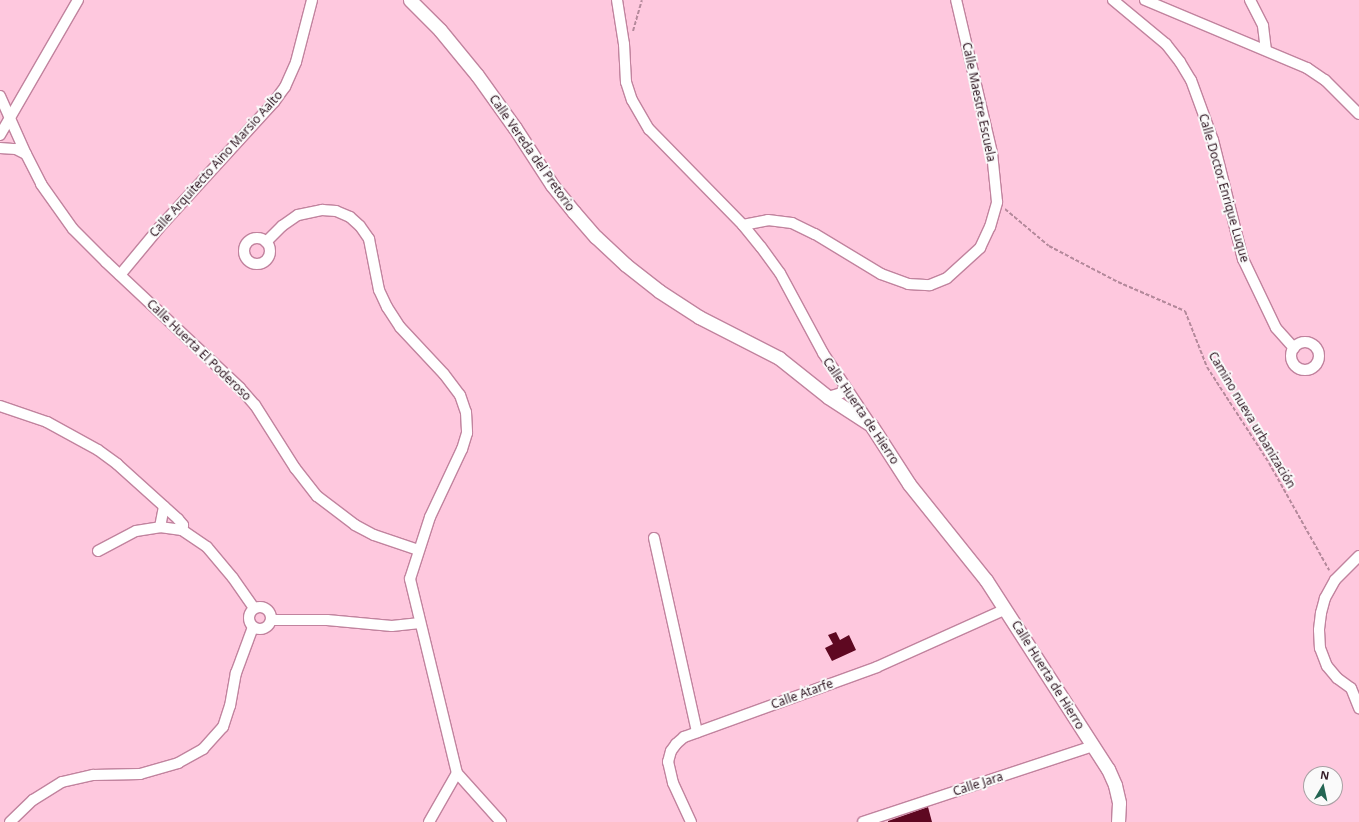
<!DOCTYPE html>
<meta charset="utf-8">
<style>
body{margin:0}
#map{position:relative;width:1359px;height:822px;overflow:hidden;background:#fec8de;font-family:"Noto Sans",sans-serif}
div>[style]{position:absolute}
[style*='--x']{left:calc(var(--x)*1px);top:calc(var(--y)*1px);width:calc(var(--w)*1px);rotate:calc(var(--a)*1deg)}
.building>*{inset:0;background:#5e0821}
.path>*{height:2px;margin-top:-1px;transform-origin:0;background:repeating-linear-gradient(90deg,#b4899b 0 4px,transparent 0 6px)}
.roads{filter:drop-shadow(1px 0 #c1839e) drop-shadow(-1px 0 #c1839e) drop-shadow(0 1px #c1839e) drop-shadow(0 -1px #c1839e)}
.minor>*{height:10px;margin:-5px;padding:0 5px;transform-origin:5px;border-radius:5px;background:#fff}
.minor>.ring{margin:-5px;padding:0;box-sizing:content-box;background:none;border:10px solid #fff;border-radius:50%}
.tertiary>*{height:13px;margin:-6.5px;padding:0 6.5px;transform-origin:6.5px;border-radius:6.5px;background:#fff}
span{translate:-50% -50%;white-space:nowrap;text-align:center;line-height:1.15;-webkit-text-stroke:4px #fafafa;paint-order:stroke}
.street-label{font-size:12px;color:#301823}
.north{position:absolute;left:1303px;top:766px;width:40px;height:40px;box-sizing:border-box;background:#fafafa;border:1px solid #a9a0a4;border-radius:50%;rotate:9deg;font-size:11px;font-weight:700;line-height:16px;text-align:center;color:#301823}
.north::after{content:'';display:block;margin:auto;width:14px;height:18px;background:#246553;clip-path:polygon(50% 0,100% 100%,50% 72%,0 100%)}
</style>
<div id="map">
<div class="building">
<i style="clip-path:polygon(836px 632px,840px 640px,849px 635px,856px 650px,832px 661px,825px 648px,833px 644px,828px 635px)"></i>
<i style="clip-path:polygon(928px 807px,932px 822px,888px 822px,888px 821px)"></i>
</div>
<div class="path">
<i style="--x:633;--y:31;--w:32;--a:-74"></i>
<i style="--x:1005;--y:209;--w:57;--a:40.1"></i>
<i style="--x:1049;--y:246;--w:78;--a:27.6"></i>
<i style="--x:1118;--y:282;--w:73;--a:23.4"></i>
<i style="--x:1185;--y:311;--w:60;--a:68.6"></i>
<i style="--x:1207;--y:367;--w:114;--a:57.1"></i>
<i style="--x:1269;--y:463;--w:123;--a:60.7"></i>
</div>
<div class="roads">
<div class="minor">
<i style="--x:617;--y:0;--w:45;--a:81"></i>
<i style="--x:624;--y:44;--w:38;--a:87"></i>
<i style="--x:626;--y:82;--w:19;--a:72"></i>
<i style="--x:632;--y:100;--w:34;--a:60"></i>
<i style="--x:649;--y:129;--w:134;--a:45.6"></i>
<i style="--x:743;--y:225;--w:28;--a:51"></i>
<i style="--x:761;--y:247;--w:32;--a:54"></i>
<i style="--x:780;--y:273;--w:91;--a:61.7"></i>
<i style="--x:823;--y:353;--w:83;--a:56.3"></i>
<i style="--x:1113;--y:0;--w:69;--a:39.7"></i>
<i style="--x:1166;--y:44;--w:23;--a:52"></i>
<i style="--x:1180;--y:62;--w:21;--a:59"></i>
<i style="--x:1191;--y:80;--w:64;--a:69.9"></i>
<i style="--x:1213;--y:140;--w:123;--a:75.9"></i>
<i style="--x:1243;--y:259;--w:76;--a:64.4"></i>
<i style="--x:1276;--y:328;--w:27;--a:48"></i>
<i style="--x:1145;--y:0;--w:176;--a:22.8"></i>
<i style="--x:1307;--y:68;--w:22;--a:34"></i>
<i style="--x:1325;--y:80;--w:48;--a:45"></i>
<i style="--x:1250;--y:0;--w:29;--a:63"></i>
<i style="--x:1263;--y:26;--w:23;--a:83"></i>
<i style="--x:0;--y:96;--w:64;--a:65.9"></i>
<i style="--x:26;--y:154;--w:34;--a:63"></i>
<i style="--x:41;--y:184;--w:55;--a:54.6"></i>
<i style="--x:73;--y:229;--w:47;--a:45"></i>
<i style="--x:106;--y:262;--w:184;--a:43.2"></i>
<i style="--x:240;--y:388;--w:23;--a:49"></i>
<i style="--x:255;--y:405;--w:75;--a:57.6"></i>
<i style="--x:295;--y:468;--w:36;--a:52"></i>
<i style="--x:317;--y:496;--w:48;--a:37.3"></i>
<i style="--x:355;--y:525;--w:21;--a:28"></i>
<i style="--x:374;--y:535;--w:46;--a:18.8"></i>
<i style="--x:0;--y:135;--w:156;--a:-60"></i>
<i style="--x:0;--y:148;--w:16;--a:4"></i>
<i style="--x:16;--y:149;--w:11;--a:27"></i>
<i style="--x:743;--y:225;--w:25;--a:-11"></i>
<i style="--x:768;--y:220;--w:24;--a:7"></i>
<i style="--x:792;--y:223;--w:25;--a:26"></i>
<i style="--x:815;--y:234;--w:77;--a:31.2"></i>
<i style="--x:881;--y:274;--w:29;--a:20"></i>
<i style="--x:908;--y:284;--w:22;--a:3"></i>
<i style="--x:930;--y:285;--w:18;--a:-22"></i>
<i style="--x:947;--y:278;--w:45;--a:-42.3"></i>
<i style="--x:980;--y:248;--w:23;--a:-65"></i>
<i style="--x:990;--y:227;--w:26;--a:-74"></i>
<i style="--x:997;--y:202;--w:49;--a:-95.8"></i>
<i style="--x:992;--y:153;--w:157;--a:-103.2"></i>
<i class="ring" style="left:244px;top:238px;width:16px;height:16px"></i>
<i style="--x:266;--y:242;--w:23;--a:-45"></i>
<i style="--x:282;--y:226;--w:19;--a:-35"></i>
<i style="--x:298;--y:215;--w:25;--a:-12"></i>
<i style="--x:322;--y:210;--w:14;--a:4"></i>
<i style="--x:336;--y:211;--w:15;--a:23"></i>
<i style="--x:350;--y:217;--w:13;--a:42"></i>
<i style="--x:360;--y:226;--w:16;--a:55"></i>
<i style="--x:369;--y:239;--w:52;--a:78.9"></i>
<i style="--x:379;--y:290;--w:19;--a:65"></i>
<i style="--x:387;--y:307;--w:24;--a:57"></i>
<i style="--x:400;--y:327;--w:64;--a:46.9"></i>
<i style="--x:444;--y:374;--w:26;--a:53"></i>
<i style="--x:460;--y:395;--w:18;--a:71"></i>
<i style="--x:466;--y:412;--w:21;--a:87"></i>
<i style="--x:467;--y:433;--w:17;--a:107"></i>
<i style="--x:462;--y:449;--w:75;--a:115.2"></i>
<i style="--x:430;--y:517;--w:65;--a:107.9"></i>
<i style="--x:410;--y:579;--w:200;--a:76.4"></i>
<i style="--x:457;--y:773;--w:66;--a:48.1"></i>
<i style="--x:120;--y:275;--w:61;--a:-50.3"></i>
<i style="--x:159;--y:228;--w:171;--a:-47.6"></i>
<i style="--x:274;--y:102;--w:19;--a:-54"></i>
<i style="--x:285;--y:87;--w:27;--a:-66"></i>
<i style="--x:296;--y:62;--w:64;--a:-75.5"></i>
<i class="ring" style="left:1291px;top:342px;width:18px;height:18px"></i>
<i style="--x:828;--y:397;--w:14;--a:-17"></i>
<i style="--x:841;--y:393;--w:8;--a:-60"></i>
<i style="--x:0;--y:406;--w:50;--a:18.8"></i>
<i style="--x:47;--y:422;--w:58;--a:28.8"></i>
<i style="--x:98;--y:450;--w:24;--a:36"></i>
<i style="--x:117;--y:464;--w:82;--a:42"></i>
<i style="--x:178;--y:519;--w:8;--a:50"></i>
<i style="--x:183;--y:525;--w:5;--a:101"></i>
<i style="--x:160;--y:527;--w:21;--a:-79"></i>
<i style="--x:654;--y:538;--w:199;--a:77.5"></i>
<i style="--x:98;--y:551;--w:43;--a:-27.8"></i>
<i style="--x:136;--y:531;--w:24;--a:-9"></i>
<i style="--x:160;--y:527;--w:22;--a:8"></i>
<i style="--x:182;--y:530;--w:30;--a:34"></i>
<i style="--x:207;--y:547;--w:40;--a:50"></i>
<i style="--x:233;--y:578;--w:37;--a:55"></i>
<i style="--x:1359;--y:556;--w:34;--a:135"></i>
<i style="--x:1335;--y:580;--w:21;--a:119"></i>
<i style="--x:1325;--y:598;--w:16;--a:105"></i>
<i style="--x:1321;--y:613;--w:17;--a:97"></i>
<i style="--x:1319;--y:630;--w:18;--a:87"></i>
<i style="--x:1320;--y:648;--w:19;--a:69"></i>
<i style="--x:1327;--y:666;--w:16;--a:50"></i>
<i style="--x:1337;--y:678;--w:17;--a:36"></i>
<i style="--x:1351;--y:688;--w:22;--a:68"></i>
<i class="ring" style="left:249px;top:607px;width:12px;height:12px"></i>
<i style="--x:271;--y:620;--w:56;--a:0"></i>
<i style="--x:327;--y:620;--w:65;--a:5.3"></i>
<i style="--x:392;--y:626;--w:28;--a:-6"></i>
<i style="--x:10;--y:822;--w:32;--a:-44"></i>
<i style="--x:33;--y:800;--w:34;--a:-32"></i>
<i style="--x:62;--y:782;--w:32;--a:-13"></i>
<i style="--x:93;--y:775;--w:47;--a:-1.2"></i>
<i style="--x:140;--y:774;--w:40;--a:-16"></i>
<i style="--x:178;--y:763;--w:29;--a:-29"></i>
<i style="--x:203;--y:749;--w:30;--a:-48"></i>
<i style="--x:223;--y:727;--w:22;--a:-72"></i>
<i style="--x:230;--y:706;--w:34;--a:-80"></i>
<i style="--x:236;--y:673;--w:49;--a:-69.7"></i>
<i style="--x:429;--y:822;--w:56;--a:-60.3"></i>
<i style="--x:691;--y:822;--w:43;--a:-114.8"></i>
<i style="--x:673;--y:783;--w:22;--a:-103"></i>
<i style="--x:668;--y:762;--w:11;--a:-75"></i>
<i style="--x:671;--y:751;--w:9;--a:-54"></i>
<i style="--x:676;--y:744;--w:11;--a:-41"></i>
<i style="--x:684;--y:737;--w:205;--a:-19.9"></i>
<i style="--x:877;--y:667;--w:141;--a:-24.2"></i>
<i style="--x:863;--y:822;--w:242;--a:-18.3"></i>
</div>
<div class="tertiary">
<i style="--x:410;--y:0;--w:42;--a:45"></i>
<i style="--x:440;--y:30;--w:58;--a:50.6"></i>
<i style="--x:477;--y:75;--w:65;--a:54.4"></i>
<i style="--x:515;--y:128;--w:68;--a:57"></i>
<i style="--x:552;--y:185;--w:35;--a:51"></i>
<i style="--x:574;--y:212;--w:33;--a:49"></i>
<i style="--x:596;--y:237;--w:41;--a:43"></i>
<i style="--x:626;--y:265;--w:42;--a:38.2"></i>
<i style="--x:659;--y:291;--w:48;--a:33"></i>
<i style="--x:699;--y:317;--w:90;--a:27.1"></i>
<i style="--x:779;--y:358;--w:63;--a:38.5"></i>
<i style="--x:828;--y:397;--w:51;--a:33.1"></i>
<i style="--x:871;--y:425;--w:70;--a:57.2"></i>
<i style="--x:909;--y:484;--w:123;--a:51.3"></i>
<i style="--x:986;--y:580;--w:225;--a:57.2"></i>
<i style="--x:1108;--y:769;--w:17;--a:66"></i>
<i style="--x:1115;--y:785;--w:18;--a:77"></i>
<i style="--x:1119;--y:803;--w:19;--a:93"></i>
</div>
</div>
<div class="street-label">
<span style="left:979px;top:102px;rotate:78deg">Calle Maestre Escuela</span>
<span style="left:532px;top:153px;rotate:55deg">Calle Vereda del Pretorio</span>
<span style="left:216px;top:164px;rotate:-48deg">Calle Arquitecto Aino Marsio Aalto</span>
<span style="left:1224px;top:188px;rotate:74deg">Calle Doctor Enrique Luque</span>
<span style="left:199px;top:350px;rotate:44deg">Calle Huerta El Poderoso</span>
<span style="left:861px;top:411px;rotate:56deg">Calle Huerta de Hierro</span>
<span style="left:1252px;top:420px;rotate:59deg">Camino nueva urbanización</span>
<span style="left:1048px;top:675px;rotate:58deg">Calle Huerta de Hierro</span>
<span style="left:802px;top:694px;rotate:-20deg">Calle Atarfe</span>
<span style="left:978px;top:784px;rotate:-18deg">Calle Jara</span>
</div>
<div class="north">N</div>
</div>
